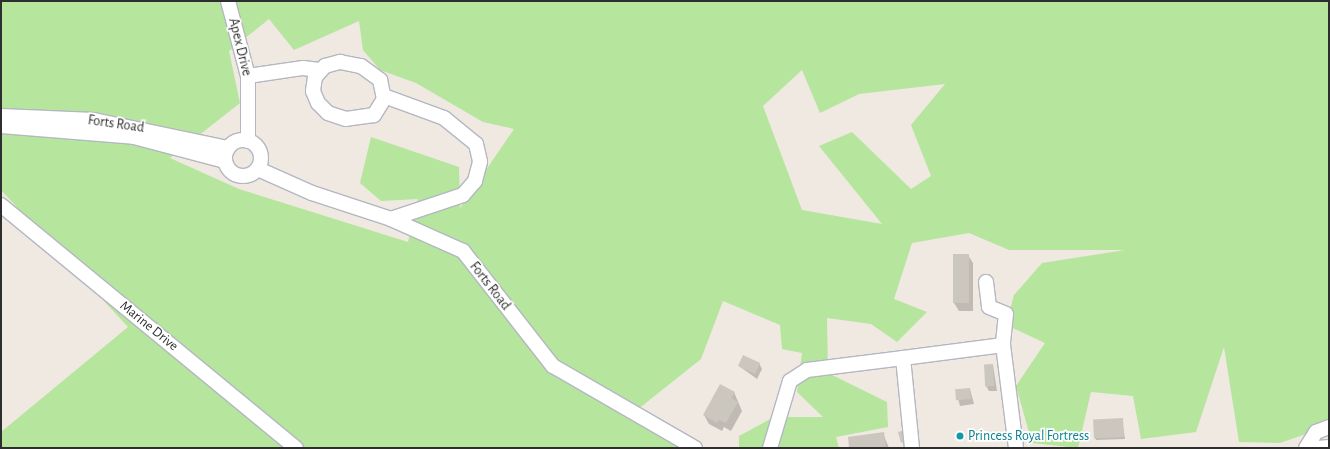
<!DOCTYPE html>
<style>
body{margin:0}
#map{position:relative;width:1330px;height:449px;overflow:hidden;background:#efe9e1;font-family:"Alegreya Sans",sans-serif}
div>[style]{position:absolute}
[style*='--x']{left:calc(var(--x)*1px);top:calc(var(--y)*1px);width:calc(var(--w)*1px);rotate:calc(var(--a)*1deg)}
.green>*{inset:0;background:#b6e59e}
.shadow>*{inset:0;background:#0003}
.building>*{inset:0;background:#cbc7bf;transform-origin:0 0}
.roads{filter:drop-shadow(1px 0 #b4b7c1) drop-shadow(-1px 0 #b4b7c1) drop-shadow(0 1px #b4b7c1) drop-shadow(0 -1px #b4b7c1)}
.minor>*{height:14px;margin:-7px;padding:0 7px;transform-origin:7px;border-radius:7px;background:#fff}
.minor>.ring{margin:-7px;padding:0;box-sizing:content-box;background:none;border:14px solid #fff;border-radius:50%}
.dots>*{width:11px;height:11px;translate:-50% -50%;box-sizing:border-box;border:2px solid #fff;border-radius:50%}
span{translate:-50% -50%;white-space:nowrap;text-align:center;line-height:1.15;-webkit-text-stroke:3.5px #fff;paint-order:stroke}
.street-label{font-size:14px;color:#2e2e2e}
.culture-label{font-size:14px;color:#0d838f}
.left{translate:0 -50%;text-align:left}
.frame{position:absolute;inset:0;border:2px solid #2e2e2e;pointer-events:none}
</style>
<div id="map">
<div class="green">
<i style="clip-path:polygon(evenodd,1px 1px,1329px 1px,1329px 426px,1280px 443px,1239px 442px,1224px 347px,1196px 432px,1141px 439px,1133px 396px,1091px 392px,1078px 448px,1032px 443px,1016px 386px,1045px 343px,1006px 325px,1014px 295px,1042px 263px,1125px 250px,1009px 250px,969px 233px,912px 243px,894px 299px,927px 312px,897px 342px,871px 324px,827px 318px,828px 373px,887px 402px,888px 427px,836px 437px,839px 448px,739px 448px,739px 436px,774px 417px,823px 417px,797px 392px,802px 353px,782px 349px,780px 325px,723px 301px,701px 359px,632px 414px,683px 448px,1px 448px,1px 432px,128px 327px,1px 190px,1px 1px,269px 19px,294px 50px,359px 21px,363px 50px,380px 70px,416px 83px,483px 122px,514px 129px,460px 208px,459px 167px,371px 137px,360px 183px,381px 201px,418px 199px,408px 242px,239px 189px,170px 158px,240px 103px,229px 51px,269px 19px,1px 1px,802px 70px,820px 113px,859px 94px,945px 84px,911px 125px,931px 176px,911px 189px,852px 132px,819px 146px,882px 224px,802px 210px,763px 106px,802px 70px)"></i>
</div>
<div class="shadow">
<i style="clip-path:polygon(968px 255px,973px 263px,973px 311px,959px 311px,954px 303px)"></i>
<i style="clip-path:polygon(759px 363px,762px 369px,757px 379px,739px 366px)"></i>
<i style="clip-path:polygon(993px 365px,997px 391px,989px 391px,986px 386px)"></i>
<i style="clip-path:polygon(970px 389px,974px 404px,960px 406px,956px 391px)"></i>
<i style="clip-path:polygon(734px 392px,742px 411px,731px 431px,724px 427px,722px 431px,709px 424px,704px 415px)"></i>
<i style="clip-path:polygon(1122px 419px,1125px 439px,1096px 440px,1095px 438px)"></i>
<i style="clip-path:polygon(883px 433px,889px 448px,850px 448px)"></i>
</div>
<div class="building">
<i style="left:953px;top:254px;width:16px;height:49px"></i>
<i style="left:743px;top:355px;width:19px;height:12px;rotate:25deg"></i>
<i style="left:993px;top:364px;width:22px;height:9px;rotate:87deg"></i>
<i style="clip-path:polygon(720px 384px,735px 392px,731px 398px,738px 402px,726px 423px,719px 420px,717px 423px,703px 415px)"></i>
<i style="left:970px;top:388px;width:11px;height:15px;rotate:85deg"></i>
<i style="left:1123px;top:418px;width:19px;height:30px;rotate:87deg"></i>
<i style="clip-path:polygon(905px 430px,907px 441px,901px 443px,898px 432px)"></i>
<i style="clip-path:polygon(884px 432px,886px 448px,849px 448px,848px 437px)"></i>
</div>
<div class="roads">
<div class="minor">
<i style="--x:228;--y:1;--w:78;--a:75.1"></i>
<i style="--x:248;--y:76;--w:65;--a:90"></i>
<i style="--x:340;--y:62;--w:21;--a:11"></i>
<i style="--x:361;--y:66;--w:24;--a:36"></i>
<i style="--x:380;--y:80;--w:19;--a:78"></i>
<i style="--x:384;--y:99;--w:19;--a:122"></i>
<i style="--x:374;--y:115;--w:28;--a:172"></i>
<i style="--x:346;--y:119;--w:19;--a:-162"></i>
<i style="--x:328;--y:113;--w:14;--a:-135"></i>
<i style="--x:318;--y:103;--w:13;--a:-113"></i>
<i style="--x:313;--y:91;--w:14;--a:-82"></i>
<i style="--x:315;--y:77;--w:15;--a:-48"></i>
<i style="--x:325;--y:66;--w:16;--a:-15"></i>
<i style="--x:248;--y:76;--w:56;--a:-8.3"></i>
<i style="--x:303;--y:68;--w:16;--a:7"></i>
<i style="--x:384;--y:96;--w:64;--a:20.1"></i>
<i style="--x:444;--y:118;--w:41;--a:39.1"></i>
<i style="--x:476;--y:144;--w:18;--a:77"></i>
<i style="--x:480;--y:162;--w:20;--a:105"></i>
<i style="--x:475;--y:181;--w:18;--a:131"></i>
<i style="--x:463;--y:195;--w:76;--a:161.6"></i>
<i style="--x:1;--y:116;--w:93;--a:2.5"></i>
<i style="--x:94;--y:120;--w:137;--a:11.8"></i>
<i style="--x:1;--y:126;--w:133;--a:4.7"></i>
<i style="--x:134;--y:137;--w:94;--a:14.8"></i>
<i class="ring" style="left:225px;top:140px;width:22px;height:22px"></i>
<i style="--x:258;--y:169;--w:59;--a:24"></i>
<i style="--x:312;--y:193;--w:83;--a:18.2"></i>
<i style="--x:391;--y:219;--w:79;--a:24"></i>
<i style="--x:463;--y:251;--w:146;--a:52"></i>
<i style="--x:553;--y:366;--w:164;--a:30"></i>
<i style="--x:1;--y:205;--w:382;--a:39.5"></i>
<i style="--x:986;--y:282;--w:25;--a:83"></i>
<i style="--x:989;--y:307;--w:18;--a:22"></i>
<i style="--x:1006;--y:314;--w:31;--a:96"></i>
<i style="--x:770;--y:448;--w:70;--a:-73.4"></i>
<i style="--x:790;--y:381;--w:20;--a:-33"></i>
<i style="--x:807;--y:370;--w:97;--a:-7.1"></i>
<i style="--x:912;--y:448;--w:90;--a:-95.7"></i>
<i style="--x:903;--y:358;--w:101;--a:-7.4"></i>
<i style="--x:1003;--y:345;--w:104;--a:82.8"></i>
<i style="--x:1306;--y:448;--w:19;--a:-58"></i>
<i style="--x:1316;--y:432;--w:14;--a:-21"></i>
<i style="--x:1318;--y:448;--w:11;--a:-5"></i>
</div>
</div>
<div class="dots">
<i style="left:960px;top:436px;background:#0f9aa8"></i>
</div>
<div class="street-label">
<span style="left:240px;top:47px;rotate:76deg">Apex Drive</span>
<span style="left:116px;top:124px;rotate:8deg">Forts Road</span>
<span style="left:490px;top:286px;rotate:52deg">Forts Road</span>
<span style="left:149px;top:326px;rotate:39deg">Marine Drive</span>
</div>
<div class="culture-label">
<span class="left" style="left:968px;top:436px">Princess Royal Fortress</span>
</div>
<div class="frame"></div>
</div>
